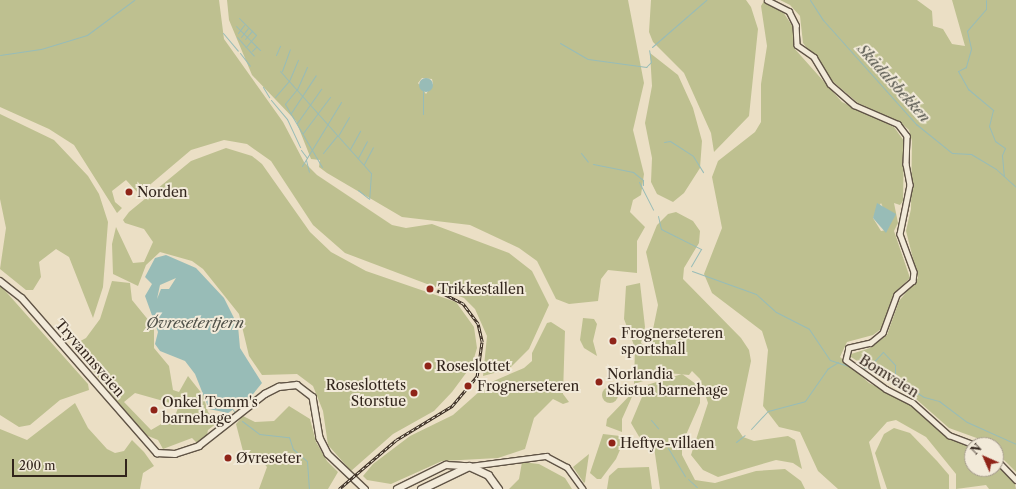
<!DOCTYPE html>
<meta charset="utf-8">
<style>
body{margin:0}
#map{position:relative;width:1016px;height:489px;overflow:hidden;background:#ebdfc5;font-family:"Libre Caslon Text",serif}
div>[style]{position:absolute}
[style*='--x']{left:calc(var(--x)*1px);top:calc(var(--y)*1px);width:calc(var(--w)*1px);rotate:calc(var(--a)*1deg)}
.green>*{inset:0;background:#bec090}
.round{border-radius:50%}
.water>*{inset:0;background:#98bcb7}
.stream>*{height:1px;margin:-0.5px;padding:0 0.5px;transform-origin:0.5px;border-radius:0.5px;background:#98bcb7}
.roads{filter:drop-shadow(1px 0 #605446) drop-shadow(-1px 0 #605446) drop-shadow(0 1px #605446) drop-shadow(0 -1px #605446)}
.minor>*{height:4.5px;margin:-2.25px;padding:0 2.25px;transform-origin:2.25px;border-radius:2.25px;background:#f2ead9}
.tertiary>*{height:5.5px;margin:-2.75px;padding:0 2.75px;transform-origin:2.75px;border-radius:2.75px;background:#f2ead9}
.secondary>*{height:7px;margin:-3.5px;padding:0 3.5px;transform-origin:3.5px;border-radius:3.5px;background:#f2ead9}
.rail>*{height:2.5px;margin-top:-1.25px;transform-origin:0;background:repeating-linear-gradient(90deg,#f2ead9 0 3px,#32251c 0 6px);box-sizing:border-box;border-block:1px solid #32251c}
.dots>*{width:11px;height:11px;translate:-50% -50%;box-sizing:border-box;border:2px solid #f2ead9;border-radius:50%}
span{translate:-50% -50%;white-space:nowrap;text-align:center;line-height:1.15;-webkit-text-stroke:4px #f2ead9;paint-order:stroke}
.poi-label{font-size:14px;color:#32251c}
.left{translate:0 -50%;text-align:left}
.right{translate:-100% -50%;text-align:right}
.street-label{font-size:14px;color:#32251c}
.water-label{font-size:15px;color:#51524a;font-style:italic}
.north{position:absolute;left:964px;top:437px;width:40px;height:40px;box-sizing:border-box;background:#f2ead9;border:1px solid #a59b8d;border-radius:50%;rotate:315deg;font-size:11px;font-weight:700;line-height:16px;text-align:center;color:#32251c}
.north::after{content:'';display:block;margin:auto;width:14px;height:18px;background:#8f2418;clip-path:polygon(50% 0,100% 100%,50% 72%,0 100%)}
.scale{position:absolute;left:12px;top:459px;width:115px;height:18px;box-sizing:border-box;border:2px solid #32251c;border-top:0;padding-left:5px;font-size:12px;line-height:14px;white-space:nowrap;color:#32251c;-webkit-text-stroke:3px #f2ead9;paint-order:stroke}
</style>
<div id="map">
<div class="green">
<i style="clip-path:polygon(0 0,219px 0,224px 39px,283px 122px,304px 162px,317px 175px,392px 225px,406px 228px,432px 224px,509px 253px,532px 271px,549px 305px,529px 349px,509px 369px,483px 376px,487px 336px,475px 309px,464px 298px,345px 253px,313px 225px,271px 161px,247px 144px,224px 140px,191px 150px,139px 194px,126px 180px,112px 191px,115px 202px,122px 208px,117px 213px,74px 145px,49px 129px,0 107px)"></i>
<i style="clip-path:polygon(evenodd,227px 0,628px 0,644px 83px,633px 130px,644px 174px,641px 195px,633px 200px,630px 212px,645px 227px,637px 241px,637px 273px,608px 270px,601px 279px,598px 301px,569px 304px,556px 299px,537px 261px,519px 248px,470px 225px,402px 217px,327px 173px,319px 167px,320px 160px,311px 159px,296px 121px,252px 75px,229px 20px,227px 0,422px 78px,432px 79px,433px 84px,426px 94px,418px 83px,422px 78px)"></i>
<i style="clip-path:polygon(651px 0,746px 0,751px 7px,758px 29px,749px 116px,714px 152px,711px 133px,684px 73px,653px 42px,649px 32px)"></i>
<i style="clip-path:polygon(780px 0,917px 0,932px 11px,933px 26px,943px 29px,952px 44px,965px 46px,952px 0,1016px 0,1016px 472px,996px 452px,996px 445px,949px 428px,916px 399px,848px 355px,870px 348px,887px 335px,899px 301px,918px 278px,906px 231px,911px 209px,912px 141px,909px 130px,900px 122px,858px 103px,830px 79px,803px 43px,800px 16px,790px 5px)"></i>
<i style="clip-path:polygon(evenodd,764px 1px,783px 12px,793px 27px,794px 48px,842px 102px,894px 127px,904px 141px,903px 201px,900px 205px,894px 203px,898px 223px,894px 231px,910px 278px,894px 293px,881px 329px,873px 335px,847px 342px,840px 357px,869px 383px,907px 402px,941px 432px,972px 446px,972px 469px,996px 469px,996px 462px,1014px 480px,1016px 489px,989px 489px,986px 485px,956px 489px,956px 474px,926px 437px,896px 420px,887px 422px,869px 442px,881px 489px,838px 489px,818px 471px,800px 432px,779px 427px,763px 406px,768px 350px,762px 331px,712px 293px,704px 274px,722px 228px,712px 177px,718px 161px,755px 132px,761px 122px,761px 84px,767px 46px,761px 6px,764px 1px,881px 203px,889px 221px,887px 230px,881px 231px,873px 218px,881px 203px)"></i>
<i style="clip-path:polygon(650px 53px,678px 75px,693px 108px,702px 141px,700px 168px,684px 193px,673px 202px,657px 194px,651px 182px,652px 158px,645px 123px,652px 86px)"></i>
<i style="clip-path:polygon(0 114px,54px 140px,88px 176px,99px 194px,108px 222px,103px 287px,93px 318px,69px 257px,56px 249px,39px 262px,41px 277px,33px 290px,26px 290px,0 269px,6px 228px,0 199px)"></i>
<i style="clip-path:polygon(226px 148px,252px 156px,262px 164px,310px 232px,331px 252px,366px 271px,456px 302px,474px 327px,477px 348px,472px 365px,452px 392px,434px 411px,393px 434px,351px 471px,328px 445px,323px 411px,313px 386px,297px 374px,262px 375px,249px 356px,239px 314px,203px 269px,192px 261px,160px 252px,146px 265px,138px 286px,113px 274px,112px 244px,116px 227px,133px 263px,144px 262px,153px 242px,144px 229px,125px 223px,123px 220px,129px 212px,191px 161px)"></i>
<i style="clip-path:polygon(676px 212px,693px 221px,700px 231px,699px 243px,684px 268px,683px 279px,741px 338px,749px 350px,751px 361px,737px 428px,743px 437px,754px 441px,788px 436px,795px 440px,802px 469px,793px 463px,776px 460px,718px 477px,703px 470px,691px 455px,708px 403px,700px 379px,692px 371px,689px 375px,668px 373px,634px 384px,635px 348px,624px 319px,626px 286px,640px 283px,645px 327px,641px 343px,655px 355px,651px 339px,658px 305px,646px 252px,657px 225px,668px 214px)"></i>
<i style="clip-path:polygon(evenodd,112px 281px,130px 283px,132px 300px,154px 327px,154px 348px,169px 366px,173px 390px,179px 392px,188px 376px,203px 395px,208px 412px,217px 423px,208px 430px,206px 439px,198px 444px,192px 438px,163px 449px,158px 440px,143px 434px,73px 345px,86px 338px,100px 319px,112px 281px,135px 393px,174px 404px,178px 408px,175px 416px,151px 430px,124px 402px,135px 393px)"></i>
<i style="clip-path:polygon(0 285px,88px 384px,89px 390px,60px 400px,30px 425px,19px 427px,0 415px)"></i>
<i style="clip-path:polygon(583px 318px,594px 319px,597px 324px,593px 341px,597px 356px,584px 348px,580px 340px)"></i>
<i style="clip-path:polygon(551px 322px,565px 331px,563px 394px,569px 402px,563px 404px,553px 399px,534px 418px,525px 449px,498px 458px,442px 461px,391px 484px,367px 480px,363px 476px,373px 464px,410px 436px,453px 415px,489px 383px,524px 368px,532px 361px,532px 353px,547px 323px)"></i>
<i style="clip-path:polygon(682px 374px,696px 384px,700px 393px,700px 403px,682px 444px,682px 455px,695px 480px,715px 483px,756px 471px,785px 469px,801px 481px,805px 489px,660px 489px,654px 447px,647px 435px,644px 441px,641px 440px,631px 423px,647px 385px)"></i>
<i class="round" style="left:602px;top:387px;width:16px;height:16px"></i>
<i style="clip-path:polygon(635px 390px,622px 419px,622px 432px,606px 426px,607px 419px)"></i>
<i style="clip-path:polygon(75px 403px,88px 428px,107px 449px,115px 453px,124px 451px,132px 440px,144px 452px,154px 466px,143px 473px,140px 489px,0 489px,0 429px,27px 440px)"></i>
<i style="clip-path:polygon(289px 406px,310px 419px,316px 442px,327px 461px,338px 472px,328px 489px,259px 489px,267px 467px,261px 460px,252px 460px,244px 455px,236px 424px,243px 416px,255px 422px,274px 421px)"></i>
<i style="clip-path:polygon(894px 428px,910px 433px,937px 461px,949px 475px,949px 489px,887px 489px,875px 453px,884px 434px)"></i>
<i style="clip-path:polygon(603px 434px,620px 436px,623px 443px,616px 459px,601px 479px,597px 479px,590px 473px)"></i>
<i style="clip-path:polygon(589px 454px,585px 482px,584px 483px,573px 467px)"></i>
<i style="clip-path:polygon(522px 462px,539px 464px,565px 478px,572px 489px,509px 489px,519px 479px)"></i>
<i style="clip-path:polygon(649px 467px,652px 489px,607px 489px,609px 476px,618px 468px)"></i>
</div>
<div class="water">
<i class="round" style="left:419px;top:78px;width:14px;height:14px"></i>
<i style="clip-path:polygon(877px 203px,896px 214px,886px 233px,873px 218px)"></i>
<i style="clip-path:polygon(evenodd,166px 255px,196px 268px,224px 298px,238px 326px,240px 348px,262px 383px,249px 399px,228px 413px,209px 409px,195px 374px,185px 361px,160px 351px,155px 344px,158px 332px,145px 296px,152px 284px,145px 277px,155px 258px,166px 255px,176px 278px,169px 289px,161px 289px,157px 299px,160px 285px,176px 278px)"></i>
</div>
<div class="stream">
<i style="--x:810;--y:0;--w:24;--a:57"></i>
<i style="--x:823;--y:20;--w:140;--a:48.2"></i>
<i style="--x:916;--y:124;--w:46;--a:38.9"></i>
<i style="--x:952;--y:153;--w:19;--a:3"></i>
<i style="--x:971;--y:154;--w:29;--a:31"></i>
<i style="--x:996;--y:169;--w:27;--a:42"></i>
<i style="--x:986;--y:0;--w:9;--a:90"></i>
<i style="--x:986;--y:9;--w:29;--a:131"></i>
<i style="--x:967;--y:31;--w:18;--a:77"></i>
<i style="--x:971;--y:49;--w:19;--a:106"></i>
<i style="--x:966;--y:67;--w:9;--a:153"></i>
<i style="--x:958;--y:71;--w:21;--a:61"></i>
<i style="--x:968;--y:89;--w:33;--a:40"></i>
<i style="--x:993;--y:110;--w:16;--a:104"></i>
<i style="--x:989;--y:126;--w:16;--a:68"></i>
<i style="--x:995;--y:141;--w:12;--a:35"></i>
<i style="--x:1005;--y:148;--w:8;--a:113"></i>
<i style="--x:1002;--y:155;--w:21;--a:85"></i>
<i style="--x:239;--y:18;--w:24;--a:45"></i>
<i style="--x:256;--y:35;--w:16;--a:130"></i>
<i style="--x:236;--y:26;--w:34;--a:45"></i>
<i style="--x:223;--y:33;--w:23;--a:50"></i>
<i style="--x:238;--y:33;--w:10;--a:-53"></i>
<i style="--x:237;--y:37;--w:25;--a:48"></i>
<i style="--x:241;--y:37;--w:11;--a:-52"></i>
<i style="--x:245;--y:39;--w:11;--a:-49"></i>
<i style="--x:560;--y:43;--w:32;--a:30"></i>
<i style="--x:588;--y:59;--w:59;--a:7.9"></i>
<i style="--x:646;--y:67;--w:7;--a:-45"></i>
<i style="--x:651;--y:62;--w:12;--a:-99"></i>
<i style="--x:652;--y:47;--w:72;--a:-41"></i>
<i style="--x:252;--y:51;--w:6;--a:-45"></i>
<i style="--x:240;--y:53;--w:16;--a:52"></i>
<i style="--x:0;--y:55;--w:41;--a:-8.3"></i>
<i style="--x:41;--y:49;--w:48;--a:-16.9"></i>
<i style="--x:87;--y:35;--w:59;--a:-36.7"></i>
<i style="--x:276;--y:55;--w:10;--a:-66"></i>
<i style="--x:307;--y:67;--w:24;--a:114"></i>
<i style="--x:297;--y:89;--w:19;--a:129"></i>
<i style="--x:285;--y:104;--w:73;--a:59.6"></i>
<i style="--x:280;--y:71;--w:137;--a:48.3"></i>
<i style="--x:371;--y:173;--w:26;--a:94"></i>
<i style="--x:282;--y:71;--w:23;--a:-70"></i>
<i style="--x:263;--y:87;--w:12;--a:59"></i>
<i style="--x:275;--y:97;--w:21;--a:-49"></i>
<i style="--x:289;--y:81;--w:23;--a:-67"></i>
<i style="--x:271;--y:100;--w:25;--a:50"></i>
<i style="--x:287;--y:119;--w:31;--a:65"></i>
<i style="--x:291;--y:113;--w:45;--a:-56.7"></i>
<i style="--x:423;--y:114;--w:23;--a:-90"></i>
<i style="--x:297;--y:123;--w:42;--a:-54.8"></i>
<i style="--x:303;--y:133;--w:45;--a:-53.1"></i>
<i style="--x:338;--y:136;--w:22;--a:-60"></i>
<i style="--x:664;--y:142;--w:6;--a:-9"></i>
<i style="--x:670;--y:141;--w:27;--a:33"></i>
<i style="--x:693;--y:156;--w:19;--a:58"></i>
<i style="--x:350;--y:149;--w:21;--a:-61"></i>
<i style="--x:301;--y:150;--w:10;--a:53"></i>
<i style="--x:323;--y:153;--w:22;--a:-51"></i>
<i style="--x:581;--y:153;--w:11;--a:52"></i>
<i style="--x:358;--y:158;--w:19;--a:-62"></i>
<i style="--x:306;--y:160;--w:12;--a:76"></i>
<i style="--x:364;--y:164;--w:19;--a:-62"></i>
<i style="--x:593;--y:164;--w:41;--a:11.3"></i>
<i style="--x:633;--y:172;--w:13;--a:39"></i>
<i style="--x:643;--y:180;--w:5;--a:90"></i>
<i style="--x:302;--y:166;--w:75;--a:-58.6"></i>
<i style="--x:639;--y:182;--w:31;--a:63"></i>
<i style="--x:358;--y:190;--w:13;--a:39"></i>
<i style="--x:658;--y:216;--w:13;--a:77"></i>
<i style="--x:661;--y:229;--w:45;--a:26.6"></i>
<i style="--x:701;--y:249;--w:20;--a:120"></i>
<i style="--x:692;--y:271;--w:68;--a:19.8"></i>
<i style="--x:756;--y:294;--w:27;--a:42"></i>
<i style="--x:776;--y:312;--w:37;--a:27"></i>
<i style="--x:809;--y:329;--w:37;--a:56"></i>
<i style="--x:830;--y:360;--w:20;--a:18"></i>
<i style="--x:858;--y:367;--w:10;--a:6"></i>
<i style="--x:868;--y:368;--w:22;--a:-47"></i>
<i style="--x:883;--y:352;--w:18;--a:47"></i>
<i style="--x:895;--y:365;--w:14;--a:90"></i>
<i style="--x:895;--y:379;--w:34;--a:32"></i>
<i style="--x:924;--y:397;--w:16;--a:15"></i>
<i style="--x:939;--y:401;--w:35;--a:37"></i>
<i style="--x:967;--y:422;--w:54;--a:24.2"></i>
<i style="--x:233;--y:410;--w:6;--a:45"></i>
<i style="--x:651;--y:420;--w:11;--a:49"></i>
<i style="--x:242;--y:421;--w:21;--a:37"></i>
<i style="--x:259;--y:434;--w:30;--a:6"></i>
<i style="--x:289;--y:437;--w:13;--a:72"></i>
<i style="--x:293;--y:449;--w:18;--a:41"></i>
<i style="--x:307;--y:461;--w:28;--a:86"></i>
<i style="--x:751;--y:429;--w:25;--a:-47"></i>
<i style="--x:768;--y:411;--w:38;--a:-15"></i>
<i style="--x:805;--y:401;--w:39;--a:-55"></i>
<i style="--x:827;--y:369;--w:13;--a:-32"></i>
<i style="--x:736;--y:442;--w:11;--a:-38"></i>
<i style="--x:668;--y:448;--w:33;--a:59"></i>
<i style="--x:688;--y:479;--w:12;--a:42"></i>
</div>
<div class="roads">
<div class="minor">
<i style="--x:767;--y:0;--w:25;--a:27"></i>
<i style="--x:789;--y:11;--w:16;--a:63"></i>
<i style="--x:796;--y:25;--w:20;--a:87"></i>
<i style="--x:797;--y:45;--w:21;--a:35"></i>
<i style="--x:814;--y:57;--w:31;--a:59"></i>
<i style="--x:830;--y:84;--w:32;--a:41"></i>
<i style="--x:854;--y:105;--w:48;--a:23.4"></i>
<i style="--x:898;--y:124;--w:15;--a:53"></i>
<i style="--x:907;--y:136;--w:28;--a:92"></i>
<i style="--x:906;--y:164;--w:21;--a:79"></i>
<i style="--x:910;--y:185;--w:50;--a:101.5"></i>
<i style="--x:900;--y:234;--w:40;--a:69.8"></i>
<i style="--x:914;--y:272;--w:9;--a:96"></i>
<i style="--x:913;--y:281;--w:21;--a:139"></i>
<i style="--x:897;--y:295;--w:40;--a:110.2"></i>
<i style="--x:883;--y:333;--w:16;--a:140"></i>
<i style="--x:871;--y:343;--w:23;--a:167"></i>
<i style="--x:849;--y:348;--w:12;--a:104"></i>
<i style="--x:846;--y:360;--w:49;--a:35.9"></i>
<i style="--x:886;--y:389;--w:29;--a:27"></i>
<i style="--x:912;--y:402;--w:50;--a:41.7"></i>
<i style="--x:949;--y:435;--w:28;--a:21"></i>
<i style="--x:996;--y:459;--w:29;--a:46"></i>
<i style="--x:470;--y:466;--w:77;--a:-7.5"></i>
<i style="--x:546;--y:456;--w:24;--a:28"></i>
<i style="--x:567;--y:467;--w:27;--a:54"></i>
</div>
<div class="tertiary">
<i style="--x:0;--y:281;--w:28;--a:38"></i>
<i style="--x:22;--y:298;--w:206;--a:48.9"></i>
<i style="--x:157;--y:453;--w:18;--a:3"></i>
<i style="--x:175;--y:454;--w:25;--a:-18"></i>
<i style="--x:199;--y:446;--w:84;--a:-38.2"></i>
<i style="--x:265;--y:394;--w:16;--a:-27"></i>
<i style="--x:279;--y:387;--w:18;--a:-6"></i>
<i style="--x:297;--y:385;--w:20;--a:37"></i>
<i style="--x:313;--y:397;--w:42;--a:80.3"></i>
<i style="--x:320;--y:438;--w:18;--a:63"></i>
<i style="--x:328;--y:454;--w:51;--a:43.4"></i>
<i style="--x:397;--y:489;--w:55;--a:-26.1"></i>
<i style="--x:446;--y:465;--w:22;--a:3"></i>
</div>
<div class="secondary">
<i style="--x:421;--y:489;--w:53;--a:-25.6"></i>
<i style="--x:469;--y:466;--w:21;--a:25"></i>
<i style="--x:488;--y:475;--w:17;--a:54"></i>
</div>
</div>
<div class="rail">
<i style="--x:339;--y:489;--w:75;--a:-40.7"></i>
<i style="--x:396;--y:440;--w:66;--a:-31.3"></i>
<i style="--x:452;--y:406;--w:39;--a:-50"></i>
<i style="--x:477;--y:376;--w:34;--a:-82"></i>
<i style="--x:482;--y:342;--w:18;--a:-103"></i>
<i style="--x:478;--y:324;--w:25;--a:-127"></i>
<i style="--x:463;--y:304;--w:29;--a:-153"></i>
</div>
<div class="dots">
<i style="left:129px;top:192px;background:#8f2418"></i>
<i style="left:430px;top:289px;background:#8f2418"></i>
<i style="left:613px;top:341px;background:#8f2418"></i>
<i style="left:428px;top:366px;background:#8f2418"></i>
<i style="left:599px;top:382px;background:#8f2418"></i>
<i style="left:468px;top:386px;background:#8f2418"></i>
<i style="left:414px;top:393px;background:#8f2418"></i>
<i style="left:154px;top:410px;background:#8f2418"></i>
<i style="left:612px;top:443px;background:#8f2418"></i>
<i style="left:228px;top:458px;background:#8f2418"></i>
</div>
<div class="poi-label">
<span class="left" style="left:137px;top:192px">Norden</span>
<span class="left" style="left:438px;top:289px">Trikkestallen</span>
<span class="left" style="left:621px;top:341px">Frognerseteren<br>sportshall</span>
<span class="left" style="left:436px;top:366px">Roseslottet</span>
<span class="left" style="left:607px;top:382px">Norlandia<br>Skistua barnehage</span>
<span class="right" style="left:406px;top:393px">Roseslottets<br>Storstue</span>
<span class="left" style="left:477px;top:386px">Frognerseteren</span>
<span class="left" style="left:162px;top:410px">Onkel Tomm's<br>barnehage</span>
<span class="left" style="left:620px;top:443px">Heftye-villaen</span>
<span class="left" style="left:236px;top:458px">Øvreseter</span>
</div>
<div class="street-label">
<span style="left:90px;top:358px;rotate:49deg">Tryvannsveien</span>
<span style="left:889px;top:376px;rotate:32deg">Bomveien</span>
</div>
<div class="water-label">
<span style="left:894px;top:83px;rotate:48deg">Skådalsbekken</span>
<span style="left:195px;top:323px">Øvresetertjern</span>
</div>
<div class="north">N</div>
<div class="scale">200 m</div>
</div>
